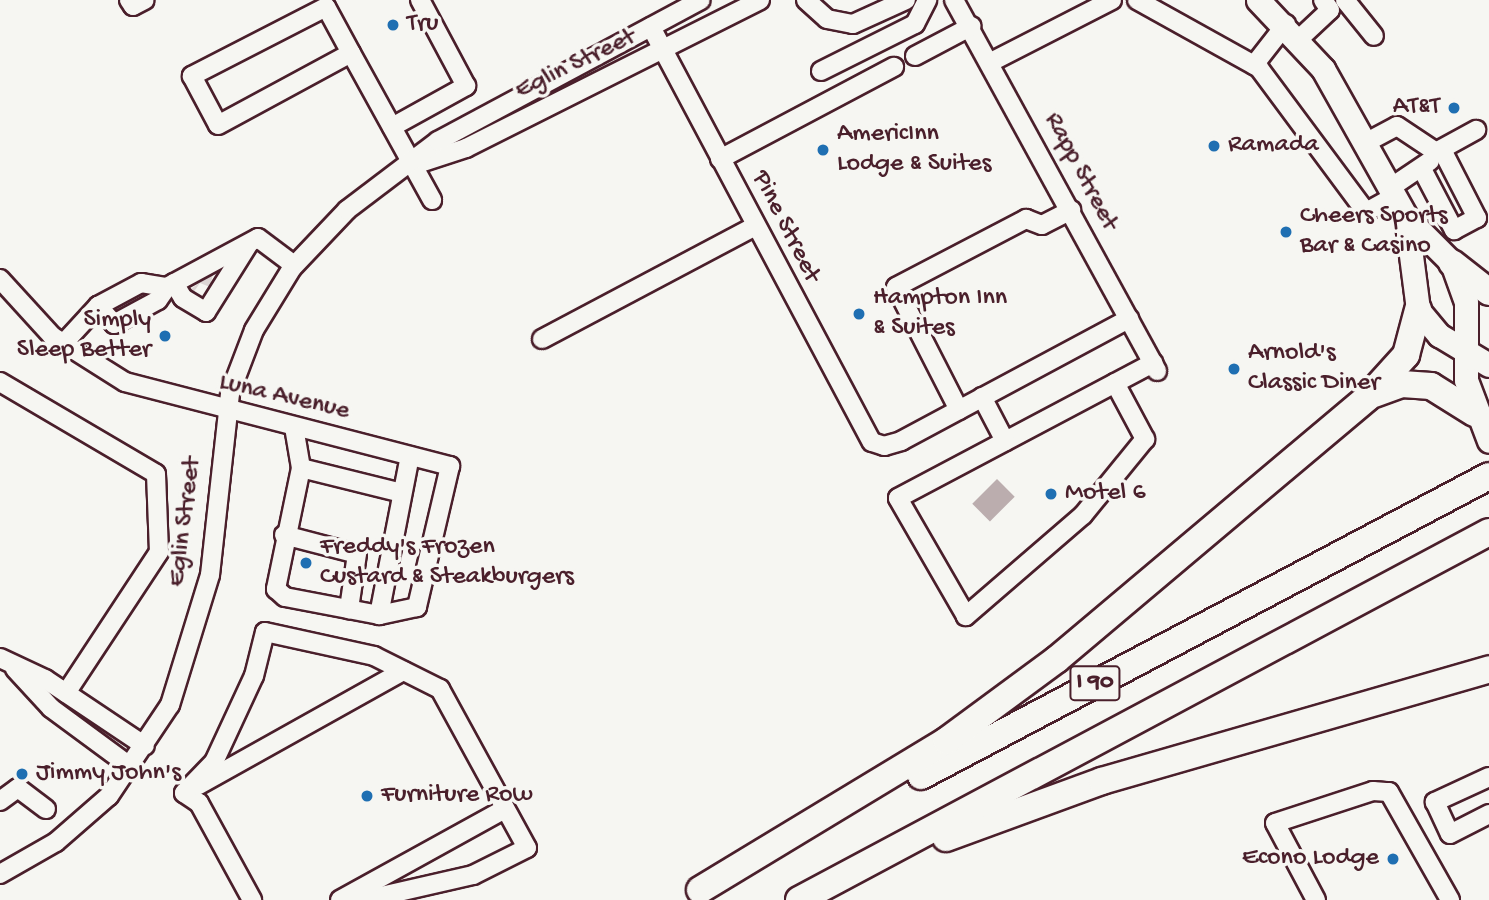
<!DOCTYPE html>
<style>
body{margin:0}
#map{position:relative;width:1489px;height:900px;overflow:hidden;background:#f6f6f2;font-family:"Gochi Hand",sans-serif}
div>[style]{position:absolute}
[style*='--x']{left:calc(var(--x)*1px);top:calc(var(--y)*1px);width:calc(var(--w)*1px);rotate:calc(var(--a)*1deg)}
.green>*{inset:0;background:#ddd6d5}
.water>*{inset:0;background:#bbadae;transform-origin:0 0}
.roads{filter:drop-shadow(2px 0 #4a1f2b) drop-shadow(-2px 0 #4a1f2b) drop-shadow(0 2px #4a1f2b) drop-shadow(0 -2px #4a1f2b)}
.minor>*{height:18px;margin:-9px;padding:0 9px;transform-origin:9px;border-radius:9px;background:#f6f6f2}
.major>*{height:23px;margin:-11.5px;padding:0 11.5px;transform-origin:11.5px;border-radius:11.5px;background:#f6f6f2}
.highway>*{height:26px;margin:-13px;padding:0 13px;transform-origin:13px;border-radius:13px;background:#f6f6f2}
.dots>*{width:19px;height:19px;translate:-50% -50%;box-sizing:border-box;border:4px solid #f6f6f2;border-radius:50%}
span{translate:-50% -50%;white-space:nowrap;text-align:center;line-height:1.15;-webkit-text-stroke:7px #f6f6f2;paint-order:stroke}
.shield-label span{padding:2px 5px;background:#f6f6f2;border:2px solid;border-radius:5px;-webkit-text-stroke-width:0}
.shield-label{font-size:24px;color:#4a1f2b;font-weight:700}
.poi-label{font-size:26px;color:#4a1f2b}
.left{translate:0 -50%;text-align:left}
.right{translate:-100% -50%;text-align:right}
.street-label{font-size:26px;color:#4a1f2b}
</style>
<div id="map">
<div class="green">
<i style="clip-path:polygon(213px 274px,210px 287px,200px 283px,193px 293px,189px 290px)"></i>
</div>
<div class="water">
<i style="left:997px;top:479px;width:25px;height:35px;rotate:45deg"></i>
</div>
<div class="roads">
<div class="minor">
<i style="--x:129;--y:0;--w:7;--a:56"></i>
<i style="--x:133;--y:6;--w:13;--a:-27"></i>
<i style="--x:806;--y:0;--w:28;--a:42"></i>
<i style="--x:827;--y:19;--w:26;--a:11"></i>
<i style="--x:853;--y:24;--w:58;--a:-24.4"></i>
<i style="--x:954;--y:0;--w:423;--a:61.3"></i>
<i style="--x:1137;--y:0;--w:140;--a:29.1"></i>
<i style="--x:1259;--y:68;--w:179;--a:53.4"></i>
<i style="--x:1366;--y:212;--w:33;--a:-29"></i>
<i style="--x:1345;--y:0;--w:46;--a:51.1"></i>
<i style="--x:651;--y:27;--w:470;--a:62"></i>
<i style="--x:872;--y:442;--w:13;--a:18"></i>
<i style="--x:884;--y:446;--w:18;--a:-16"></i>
<i style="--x:901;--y:441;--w:259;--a:-28.2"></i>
<i style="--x:1299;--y:39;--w:42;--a:-43.1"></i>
<i style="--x:1330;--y:10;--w:12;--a:-125"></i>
<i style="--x:351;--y:53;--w:52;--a:-118.5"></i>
<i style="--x:326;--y:7;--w:151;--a:152.8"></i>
<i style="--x:192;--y:76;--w:55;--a:62"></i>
<i style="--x:218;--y:125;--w:151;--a:-28.4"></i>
<i style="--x:351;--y:53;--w:168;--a:61.1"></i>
<i style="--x:915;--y:56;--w:64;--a:-27.8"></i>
<i style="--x:991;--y:62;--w:136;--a:-27.1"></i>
<i style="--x:1254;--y:65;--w:52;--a:-52"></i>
<i style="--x:821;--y:71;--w:105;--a:-26.6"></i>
<i style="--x:915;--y:24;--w:27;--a:-63"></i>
<i style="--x:392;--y:127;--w:85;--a:-29"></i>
<i style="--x:466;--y:86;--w:98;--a:-118.1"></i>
<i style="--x:1367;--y:142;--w:34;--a:-28"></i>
<i style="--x:1397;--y:126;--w:47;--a:33.7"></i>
<i style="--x:1436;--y:152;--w:46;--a:-28.8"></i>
<i style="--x:720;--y:159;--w:197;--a:-27.9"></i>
<i style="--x:411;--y:166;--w:58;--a:-18.1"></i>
<i style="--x:466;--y:148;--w:329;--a:-26.7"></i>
<i style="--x:1423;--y:171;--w:67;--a:62.3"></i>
<i style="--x:1454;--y:230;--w:26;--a:-28"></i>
<i style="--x:1477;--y:218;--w:76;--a:-117.2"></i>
<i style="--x:1390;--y:188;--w:48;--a:-34"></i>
<i style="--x:0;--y:279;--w:77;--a:47.6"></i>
<i style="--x:52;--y:336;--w:86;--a:32.2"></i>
<i style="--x:125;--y:382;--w:336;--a:14.5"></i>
<i style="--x:450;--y:466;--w:145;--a:103.2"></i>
<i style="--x:417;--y:607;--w:39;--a:168"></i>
<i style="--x:174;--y:283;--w:17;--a:59"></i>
<i style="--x:183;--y:298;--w:27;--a:31"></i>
<i style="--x:206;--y:312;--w:79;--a:-57.9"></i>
<i style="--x:98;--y:306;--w:24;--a:48"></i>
<i style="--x:114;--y:324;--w:50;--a:-28.6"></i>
<i style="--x:158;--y:300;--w:16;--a:-55"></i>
<i style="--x:542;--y:339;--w:241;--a:-27.9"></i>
<i style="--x:63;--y:344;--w:52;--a:-47.4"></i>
<i style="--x:98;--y:306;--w:49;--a:-28.1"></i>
<i style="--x:141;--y:283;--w:26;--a:9"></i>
<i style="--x:167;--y:287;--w:103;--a:-28.3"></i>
<i style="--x:258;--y:238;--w:45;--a:36.9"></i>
<i style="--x:0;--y:382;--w:181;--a:30.5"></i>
<i style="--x:156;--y:474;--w:78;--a:87.8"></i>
<i style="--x:159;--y:552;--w:169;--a:123.4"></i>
<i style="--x:1115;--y:383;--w:64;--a:61.8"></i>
<i style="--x:1145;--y:439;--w:98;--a:129.2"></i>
<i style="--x:1083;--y:515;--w:155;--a:139.2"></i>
<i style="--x:966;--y:616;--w:136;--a:-120"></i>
<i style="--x:898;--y:498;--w:289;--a:-27.9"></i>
<i style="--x:982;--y:397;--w:50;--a:62.4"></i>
<i style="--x:959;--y:410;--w:138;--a:-117.1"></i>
<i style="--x:896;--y:287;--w:147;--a:-27.6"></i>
<i style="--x:1026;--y:219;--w:17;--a:21"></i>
<i style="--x:1042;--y:225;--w:33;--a:-27"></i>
<i style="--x:294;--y:427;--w:42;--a:80.3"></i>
<i style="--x:402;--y:493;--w:104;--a:-166.1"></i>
<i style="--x:301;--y:468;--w:124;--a:101.7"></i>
<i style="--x:276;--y:589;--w:12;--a:42"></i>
<i style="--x:285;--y:597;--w:96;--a:10.8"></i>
<i style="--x:379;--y:615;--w:162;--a:-79"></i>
<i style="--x:284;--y:535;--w:75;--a:14.6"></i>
<i style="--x:357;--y:554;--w:56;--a:98.3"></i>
<i style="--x:0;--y:658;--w:50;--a:25"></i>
<i style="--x:45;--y:679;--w:120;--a:33.8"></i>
<i style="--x:15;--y:669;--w:53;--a:47.3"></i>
<i style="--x:51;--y:708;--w:99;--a:36.4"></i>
<i style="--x:1489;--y:777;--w:60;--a:155.2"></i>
<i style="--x:1435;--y:802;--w:35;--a:65"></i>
<i style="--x:1450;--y:834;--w:44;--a:-27.1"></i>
<i style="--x:199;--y:785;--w:234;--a:-29.2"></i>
<i style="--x:184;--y:793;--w:43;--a:-45.9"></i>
<i style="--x:214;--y:762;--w:95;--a:-65.1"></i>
<i style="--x:254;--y:676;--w:45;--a:-76"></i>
<i style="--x:265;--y:632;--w:112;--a:12.4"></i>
<i style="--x:374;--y:656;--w:74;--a:26.6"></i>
<i style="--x:440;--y:689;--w:181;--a:61.3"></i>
<i style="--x:527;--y:848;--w:60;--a:153.4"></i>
<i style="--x:473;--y:875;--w:112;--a:167.1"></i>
<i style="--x:184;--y:793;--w:18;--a:34"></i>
<i style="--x:199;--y:803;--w:111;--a:61.3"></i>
<i style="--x:0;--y:801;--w:22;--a:-36"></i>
<i style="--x:18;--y:788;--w:35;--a:37"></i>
<i style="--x:0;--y:874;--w:64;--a:-29.7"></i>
<i style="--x:56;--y:842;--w:70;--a:-41"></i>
<i style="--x:109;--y:796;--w:110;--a:-56.2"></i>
<i style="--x:170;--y:705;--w:136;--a:-72.9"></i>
<i style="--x:210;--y:575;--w:183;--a:-83.7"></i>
<i style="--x:230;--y:393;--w:67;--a:-69.1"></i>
<i style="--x:254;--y:330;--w:73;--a:-58.5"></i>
<i style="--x:292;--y:268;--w:80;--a:-46.5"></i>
<i style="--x:347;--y:210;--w:114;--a:-37.2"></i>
<i style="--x:438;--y:141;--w:298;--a:-28.2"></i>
<i style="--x:340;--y:900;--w:188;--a:-28.9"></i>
<i style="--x:1316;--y:900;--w:87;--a:-118"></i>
<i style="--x:1275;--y:823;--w:103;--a:-18.1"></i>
<i style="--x:1373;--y:791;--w:16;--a:4"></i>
<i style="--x:1389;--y:792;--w:124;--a:60.5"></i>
</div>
<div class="major">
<i style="--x:1258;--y:0;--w:95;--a:46.7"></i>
<i style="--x:1323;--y:69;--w:170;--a:60.7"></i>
<i style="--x:1406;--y:217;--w:65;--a:45"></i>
<i style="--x:1452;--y:263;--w:41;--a:70.3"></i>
<i style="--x:1466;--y:302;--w:78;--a:90"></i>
<i style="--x:1466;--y:380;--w:65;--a:69.3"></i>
<i style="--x:1406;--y:217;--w:94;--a:82.6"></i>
<i style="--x:1418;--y:310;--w:33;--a:50"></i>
<i style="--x:1439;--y:335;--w:58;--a:31"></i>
</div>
<div class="highway">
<i style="--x:1452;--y:263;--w:47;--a:38.1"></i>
<i style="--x:1374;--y:394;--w:30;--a:-20"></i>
<i style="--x:1402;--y:384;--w:29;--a:4"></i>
<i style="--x:1431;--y:386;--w:51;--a:32.1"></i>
<i style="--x:921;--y:776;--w:642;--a:-27.84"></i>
<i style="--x:946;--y:838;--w:166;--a:-20.1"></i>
<i style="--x:1102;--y:781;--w:403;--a:-16.1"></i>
<i style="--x:700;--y:890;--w:288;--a:-31.2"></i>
<i style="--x:946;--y:741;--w:137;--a:-36.4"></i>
<i style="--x:1056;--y:660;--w:408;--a:-40.1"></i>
<i style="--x:1368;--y:397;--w:57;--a:-47.9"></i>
<i style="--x:1406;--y:355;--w:47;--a:-75.1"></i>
<i style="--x:799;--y:900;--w:782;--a:-28.07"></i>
</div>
</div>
<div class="dots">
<i style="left:393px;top:25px;background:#1f6fb2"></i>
<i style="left:1454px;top:108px;background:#1f6fb2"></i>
<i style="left:1214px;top:146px;background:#1f6fb2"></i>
<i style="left:823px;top:150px;background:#1f6fb2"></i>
<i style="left:1286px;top:232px;background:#1f6fb2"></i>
<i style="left:859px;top:314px;background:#1f6fb2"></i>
<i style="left:165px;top:336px;background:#1f6fb2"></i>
<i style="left:1234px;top:369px;background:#1f6fb2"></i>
<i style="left:1051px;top:494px;background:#1f6fb2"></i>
<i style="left:306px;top:563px;background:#1f6fb2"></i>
<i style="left:22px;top:774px;background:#1f6fb2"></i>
<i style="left:367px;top:796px;background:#1f6fb2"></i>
<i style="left:1393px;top:859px;background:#1f6fb2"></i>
</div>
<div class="shield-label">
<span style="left:1095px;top:683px">I 90</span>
</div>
<div class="poi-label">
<span class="left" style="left:407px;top:25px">Tru</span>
<span class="right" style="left:1440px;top:108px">AT&amp;T</span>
<span class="left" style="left:837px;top:150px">AmericInn<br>Lodge &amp; Suites</span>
<span class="left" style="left:1228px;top:146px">Ramada</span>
<span class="left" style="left:1300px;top:232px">Cheers Sports<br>Bar &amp; Casino</span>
<span class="left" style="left:873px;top:314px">Hampton Inn<br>&amp; Suites</span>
<span class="right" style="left:151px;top:336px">Simply<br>Sleep Better</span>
<span class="left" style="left:1248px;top:369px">Arnold's<br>Classic Diner</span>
<span class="left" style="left:1065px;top:494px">Motel 6</span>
<span class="left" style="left:320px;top:563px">Freddy's Frozen<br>Custard &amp; Steakburgers</span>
<span class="left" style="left:36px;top:774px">Jimmy John's</span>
<span class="left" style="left:381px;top:796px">Furniture Row</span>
<span class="right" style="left:1379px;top:859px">Econo Lodge</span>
</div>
<div class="street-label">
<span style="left:576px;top:65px;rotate:-26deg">Eglin Street</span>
<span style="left:1080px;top:172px;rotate:62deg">Rapp Street</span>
<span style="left:785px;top:227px;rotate:63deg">Pine Street</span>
<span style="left:284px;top:398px;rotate:13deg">Luna Avenue</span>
<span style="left:186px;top:522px;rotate:-83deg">Eglin Street</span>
</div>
</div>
